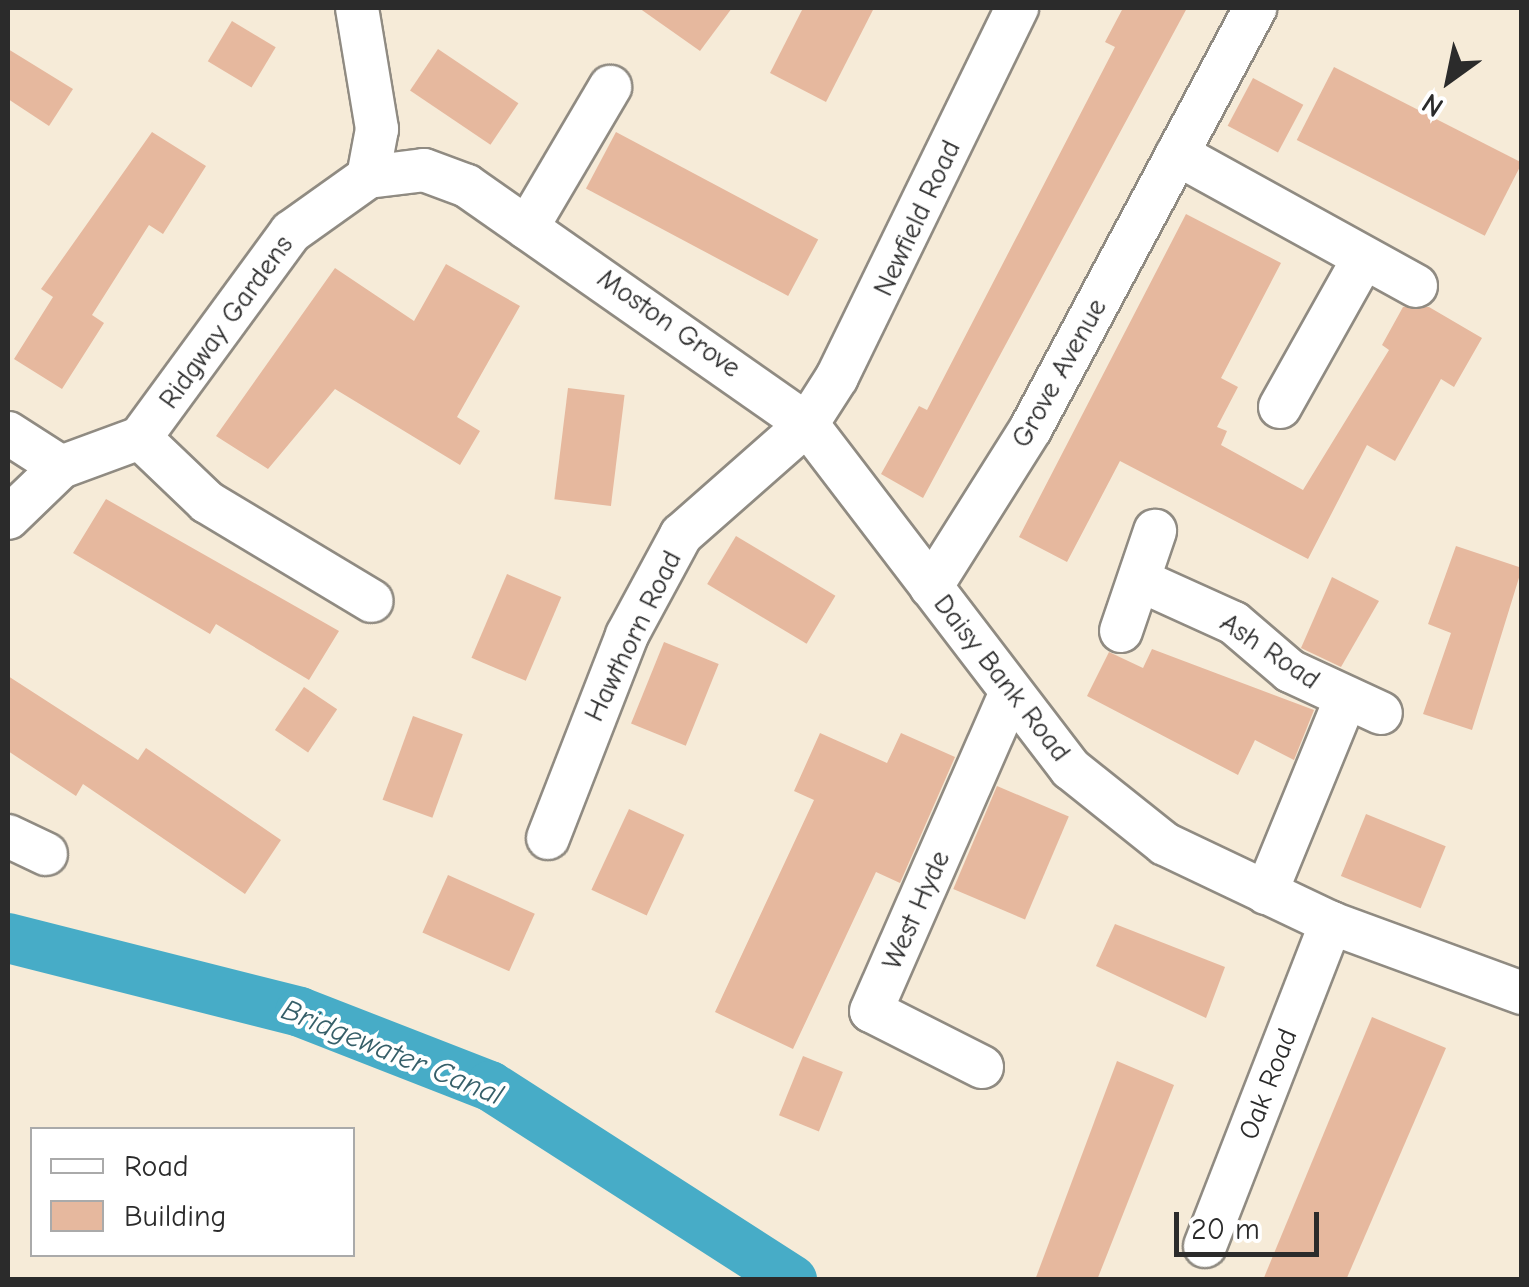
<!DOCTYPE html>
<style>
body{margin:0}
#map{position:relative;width:1529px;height:1287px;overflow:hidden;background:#f6ebd8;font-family:"Comic Neue",sans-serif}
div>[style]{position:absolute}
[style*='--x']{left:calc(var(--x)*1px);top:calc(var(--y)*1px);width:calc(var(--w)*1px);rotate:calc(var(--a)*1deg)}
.canal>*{height:50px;margin:-25px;padding:0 25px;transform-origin:25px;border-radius:25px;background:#47acc7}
.building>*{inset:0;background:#e6b89e;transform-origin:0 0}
.roads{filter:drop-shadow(2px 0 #908b82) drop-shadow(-2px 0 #908b82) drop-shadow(0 2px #908b82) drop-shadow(0 -2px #908b82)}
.minor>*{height:42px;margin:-21px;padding:0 21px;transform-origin:21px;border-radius:21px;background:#fff}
span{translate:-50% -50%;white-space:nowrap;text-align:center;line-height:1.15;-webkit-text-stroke:8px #fff;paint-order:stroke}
.street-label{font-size:28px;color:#2b2b2b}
.water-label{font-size:30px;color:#365f69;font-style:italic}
.frame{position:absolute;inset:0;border:10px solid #2b2b2b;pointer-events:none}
.legend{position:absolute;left:30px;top:1127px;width:325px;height:130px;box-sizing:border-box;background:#fff;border:2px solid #aaa;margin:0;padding:12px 18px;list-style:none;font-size:30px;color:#2b2b2b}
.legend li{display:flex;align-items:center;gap:20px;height:50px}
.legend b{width:50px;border:2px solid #aaa}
.north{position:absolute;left:1399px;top:30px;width:100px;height:100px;-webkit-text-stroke:8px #fff;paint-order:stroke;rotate:213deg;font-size:28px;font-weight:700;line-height:40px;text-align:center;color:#2b2b2b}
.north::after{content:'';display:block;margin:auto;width:35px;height:45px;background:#2b2b2b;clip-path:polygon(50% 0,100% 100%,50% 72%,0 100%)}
.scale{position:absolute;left:1174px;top:1212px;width:145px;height:45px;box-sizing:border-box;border:5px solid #2b2b2b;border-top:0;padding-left:12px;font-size:30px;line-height:35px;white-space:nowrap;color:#2b2b2b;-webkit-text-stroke:8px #fff;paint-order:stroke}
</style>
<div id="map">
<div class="canal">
<i style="--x:8;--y:938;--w:301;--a:14.2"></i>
<i style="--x:300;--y:1012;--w:204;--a:21.3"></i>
<i style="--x:490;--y:1086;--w:359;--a:32.7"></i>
</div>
<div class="building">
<i style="clip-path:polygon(639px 8px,732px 8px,700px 51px)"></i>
<i style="clip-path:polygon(803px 8px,874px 8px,826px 102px,770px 73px)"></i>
<i style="clip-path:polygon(1123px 8px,1187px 8px,923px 498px,881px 474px,919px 406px,927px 410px,1115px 47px,1105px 42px)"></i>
<i style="left:232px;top:21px;width:51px;height:47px;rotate:31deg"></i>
<i style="clip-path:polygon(8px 49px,73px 89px,49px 126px,8px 99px)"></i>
<i style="left:438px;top:49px;width:97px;height:50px;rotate:34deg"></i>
<i style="left:1334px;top:67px;width:211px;height:82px;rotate:27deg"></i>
<i style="left:1253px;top:78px;width:57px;height:54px;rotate:28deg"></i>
<i style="clip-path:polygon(152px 132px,206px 166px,163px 234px,149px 225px,92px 315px,104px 323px,62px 389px,14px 359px,53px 297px,41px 289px)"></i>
<i style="left:616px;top:132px;width:229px;height:64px;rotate:28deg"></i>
<i style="clip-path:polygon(1186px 214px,1281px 263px,1221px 378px,1238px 387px,1217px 427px,1227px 431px,1221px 445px,1303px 490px,1389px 350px,1382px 345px,1403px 307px,1429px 307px,1482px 338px,1454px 387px,1441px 379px,1395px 461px,1367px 445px,1308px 559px,1120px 461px,1067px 562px,1019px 537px)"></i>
<i style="clip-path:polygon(446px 264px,520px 306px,457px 417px,480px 431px,460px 465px,335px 389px,268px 469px,216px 436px,335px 268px,414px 321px)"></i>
<i style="left:568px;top:388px;width:57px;height:112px;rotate:7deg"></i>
<i style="clip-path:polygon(106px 499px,339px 631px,309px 680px,216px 624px,210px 634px,73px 553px)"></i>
<i style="left:736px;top:536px;width:116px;height:56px;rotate:31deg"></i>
<i style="clip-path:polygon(1456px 546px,1522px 568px,1472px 730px,1423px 714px,1451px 633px,1428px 624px)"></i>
<i style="left:507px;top:574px;width:59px;height:91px;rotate:23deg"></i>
<i style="clip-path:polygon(1332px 577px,1379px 601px,1341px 667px,1301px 648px)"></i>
<i style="left:664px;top:642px;width:59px;height:88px;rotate:22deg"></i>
<i style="clip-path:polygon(1152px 649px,1314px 710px,1294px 760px,1255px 740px,1238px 775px,1087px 696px,1109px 652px,1143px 668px)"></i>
<i style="clip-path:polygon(8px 676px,138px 760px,146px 748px,281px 840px,245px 894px,83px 784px,76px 796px,8px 751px)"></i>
<i style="left:304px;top:687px;width:40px;height:52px;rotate:34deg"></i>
<i style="left:413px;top:716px;width:53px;height:89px;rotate:20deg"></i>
<i style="clip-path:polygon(820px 733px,887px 763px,901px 733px,955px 757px,900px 883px,876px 872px,793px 1049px,715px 1012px,814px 800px,794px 791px)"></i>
<i style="left:997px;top:786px;width:78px;height:112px;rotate:23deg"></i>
<i style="left:629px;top:809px;width:61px;height:89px;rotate:25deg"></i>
<i style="left:1366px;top:814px;width:86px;height:67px;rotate:22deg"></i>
<i style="left:448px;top:875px;width:95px;height:63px;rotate:24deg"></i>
<i style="clip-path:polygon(1115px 924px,1225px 967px,1206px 1018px,1096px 966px)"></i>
<i style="clip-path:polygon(1372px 1017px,1446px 1048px,1346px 1280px,1263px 1280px)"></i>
<i style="left:803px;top:1056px;width:43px;height:64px;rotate:22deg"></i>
<i style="clip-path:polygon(1117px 1061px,1174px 1085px,1097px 1280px,1035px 1280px)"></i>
</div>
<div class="roads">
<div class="minor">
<i style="--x:357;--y:8;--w:123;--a:80.6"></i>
<i style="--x:377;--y:129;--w:49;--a:100.6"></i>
<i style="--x:1177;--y:154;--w:273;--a:28.9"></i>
<i style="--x:368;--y:177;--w:56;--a:-7.1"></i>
<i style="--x:424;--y:170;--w:46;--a:20.4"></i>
<i style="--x:467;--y:186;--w:415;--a:35"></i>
<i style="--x:807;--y:424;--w:434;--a:52.6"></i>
<i style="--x:1071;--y:769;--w:120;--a:38.6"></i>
<i style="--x:1165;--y:844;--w:184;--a:25.4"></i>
<i style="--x:1331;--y:923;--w:203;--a:20.1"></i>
<i style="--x:527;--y:228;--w:164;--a:-59.5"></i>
<i style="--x:1280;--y:407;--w:170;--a:-60.7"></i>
<i style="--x:8;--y:433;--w:63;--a:32.7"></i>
<i style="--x:140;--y:438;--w:93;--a:43.7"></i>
<i style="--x:207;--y:502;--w:192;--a:31"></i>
<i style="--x:8;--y:518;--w:74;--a:-43.9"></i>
<i style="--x:61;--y:467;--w:84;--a:-20.2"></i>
<i style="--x:140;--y:438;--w:255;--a:-53.8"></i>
<i style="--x:291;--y:232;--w:95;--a:-35.5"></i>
<i style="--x:1139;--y:580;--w:104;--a:24.4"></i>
<i style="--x:1234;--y:623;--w:74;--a:40.6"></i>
<i style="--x:1290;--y:671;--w:100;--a:24.8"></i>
<i style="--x:931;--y:587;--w:188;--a:-57.8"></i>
<i style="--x:1031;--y:428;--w:476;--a:-61.9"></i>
<i style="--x:1121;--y:631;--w:106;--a:-71.2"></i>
<i style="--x:8;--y:836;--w:42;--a:25.3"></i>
<i style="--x:548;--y:838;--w:218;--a:-68.7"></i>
<i style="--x:627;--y:635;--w:114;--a:-61.6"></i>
<i style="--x:681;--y:535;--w:168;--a:-41.4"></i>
<i style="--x:807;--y:424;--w:56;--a:-57.4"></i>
<i style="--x:837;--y:377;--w:411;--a:-64"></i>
<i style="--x:1266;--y:893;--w:211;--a:-67.7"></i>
<i style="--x:982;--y:1067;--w:124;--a:-153.2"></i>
<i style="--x:871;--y:1011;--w:346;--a:-66.3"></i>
<i style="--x:1205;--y:1246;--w:347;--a:-68.7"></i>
</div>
</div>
<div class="street-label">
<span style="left:917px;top:218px;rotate:-65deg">Newfield Road</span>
<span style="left:226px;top:322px;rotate:-54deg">Ridgway Gardens</span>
<span style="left:669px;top:323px;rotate:35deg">Moston Grove</span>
<span style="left:1059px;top:373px;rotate:-61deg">Grove Avenue</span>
<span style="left:633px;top:636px;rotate:-64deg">Hawthorn Road</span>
<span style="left:1270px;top:651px;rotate:34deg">Ash Road</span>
<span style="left:1002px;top:678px;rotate:52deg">Daisy Bank Road</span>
<span style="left:916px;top:910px;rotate:-66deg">West Hyde</span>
<span style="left:1268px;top:1084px;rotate:-69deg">Oak Road</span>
</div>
<div class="water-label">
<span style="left:392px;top:1053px;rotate:22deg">Bridgewater Canal</span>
</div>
<div class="frame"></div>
<ul class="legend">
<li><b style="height:12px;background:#fff"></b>Road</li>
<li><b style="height:28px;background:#e6b89e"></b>Building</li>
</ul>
<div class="north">N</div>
<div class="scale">20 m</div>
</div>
